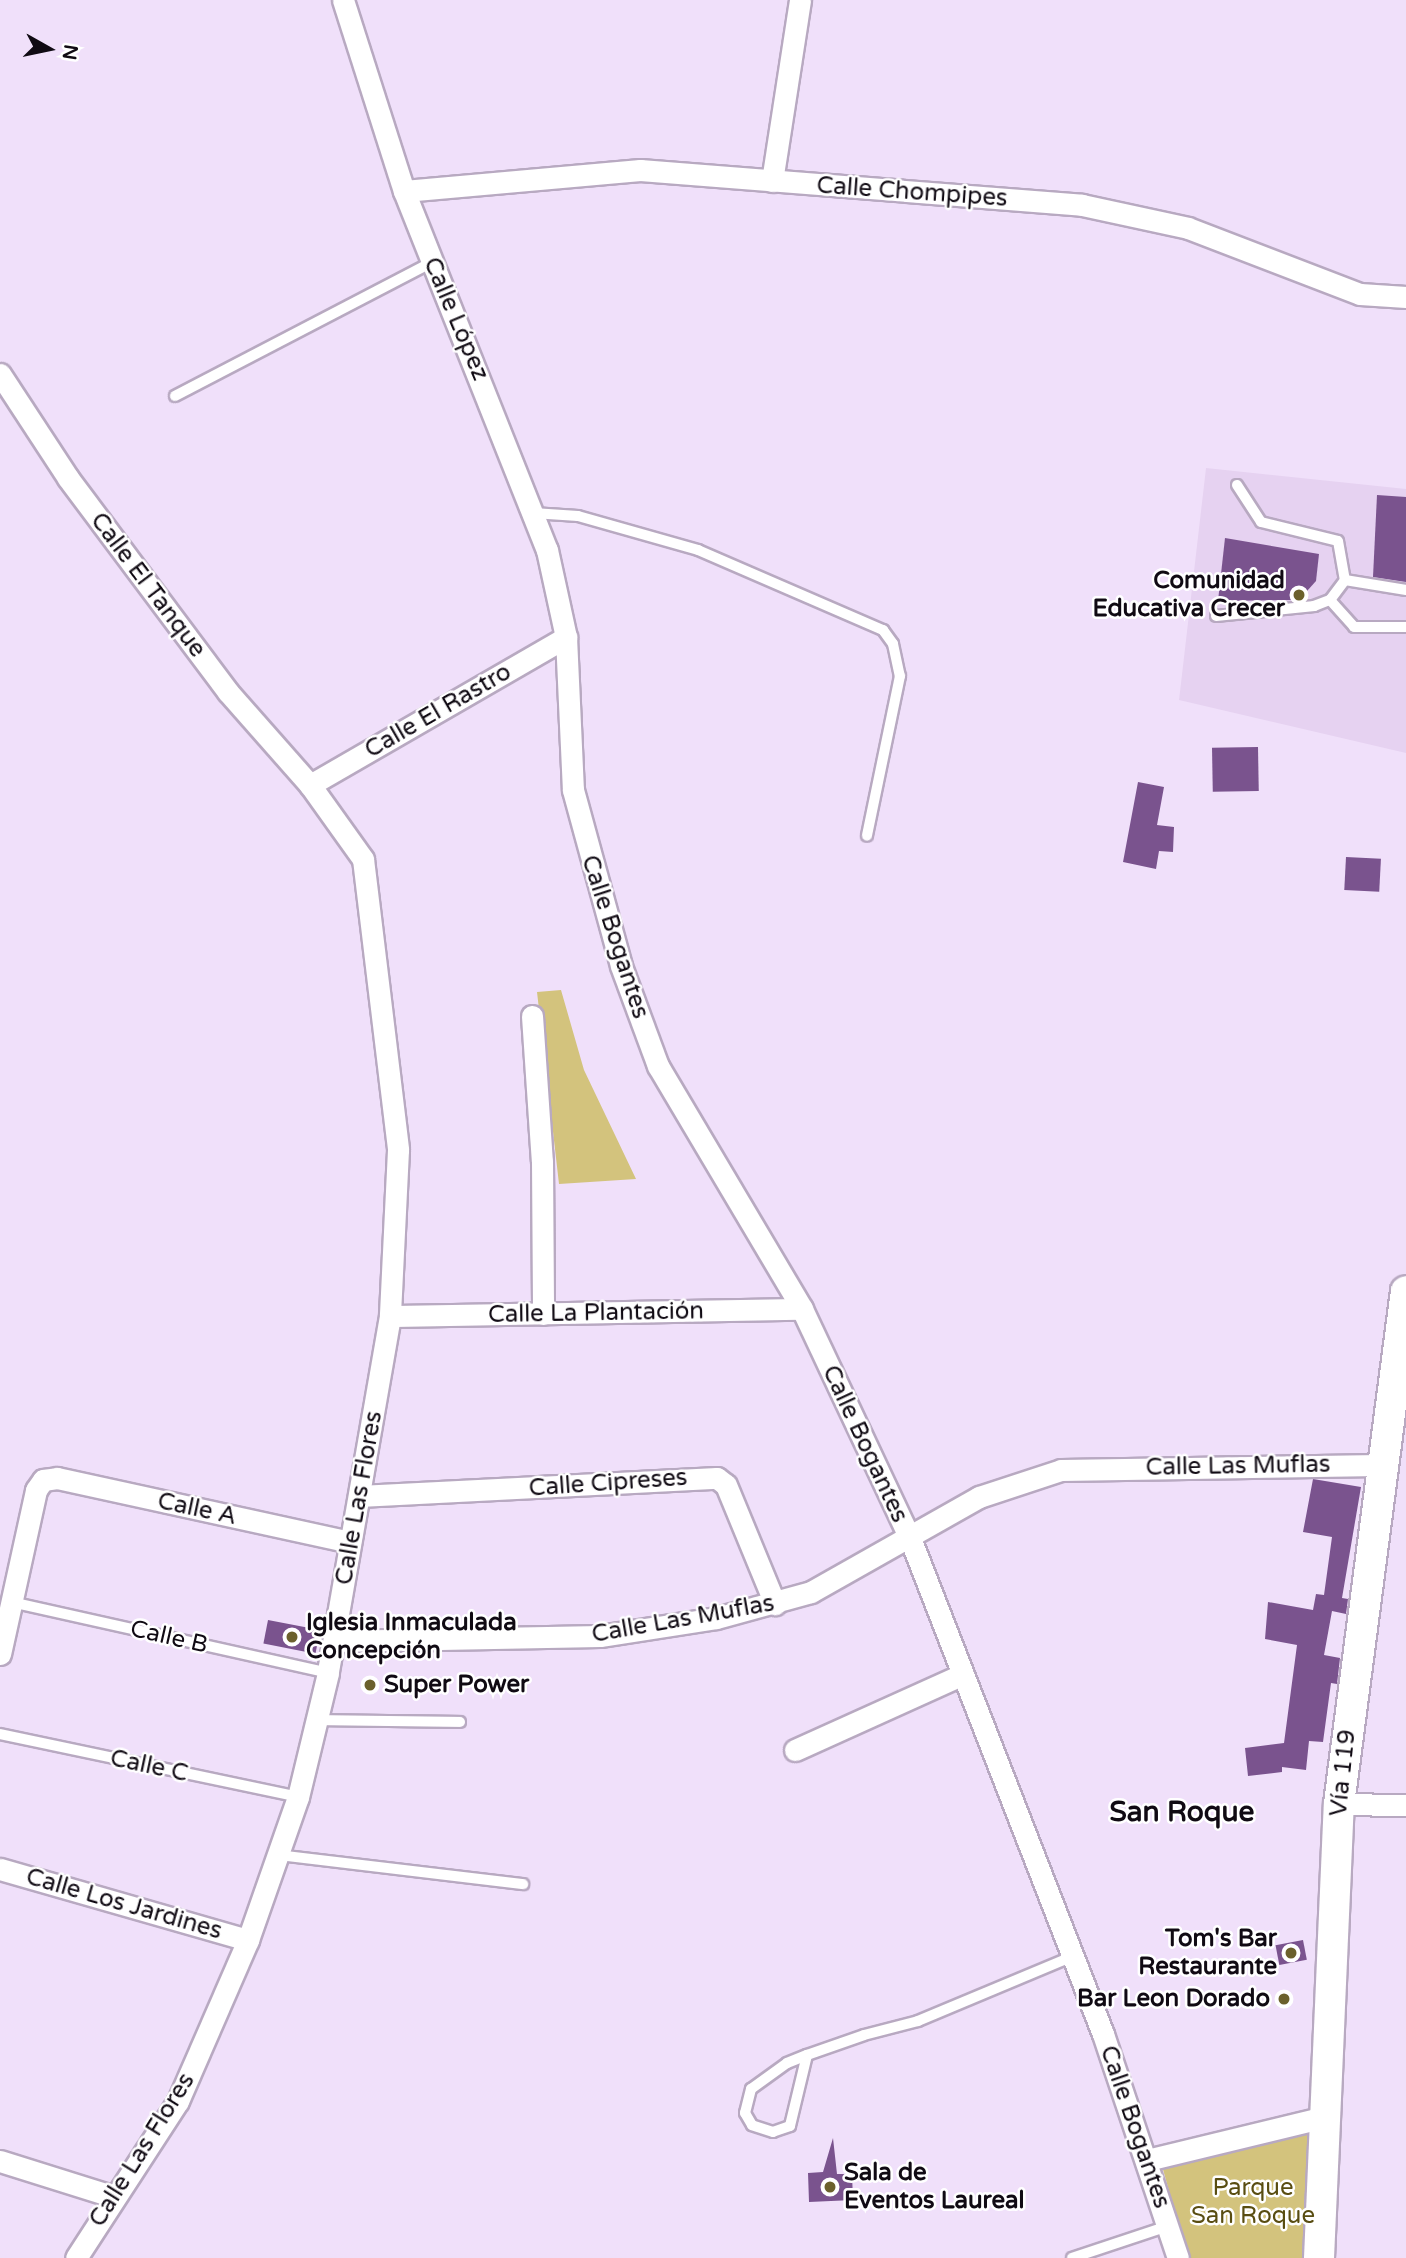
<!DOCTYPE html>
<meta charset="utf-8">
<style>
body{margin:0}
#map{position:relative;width:1406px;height:2258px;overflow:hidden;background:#f0e0fa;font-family:"Varela Round",sans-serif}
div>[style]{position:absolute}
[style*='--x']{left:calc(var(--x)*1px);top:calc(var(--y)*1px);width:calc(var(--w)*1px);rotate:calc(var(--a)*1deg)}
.built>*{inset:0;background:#e6d2f1}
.green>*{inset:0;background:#d3c37d}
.building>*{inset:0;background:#7a538e;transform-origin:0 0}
.roads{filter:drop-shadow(2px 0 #b8a9c1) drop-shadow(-2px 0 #b8a9c1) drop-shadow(0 2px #b8a9c1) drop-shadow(0 -2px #b8a9c1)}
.lane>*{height:10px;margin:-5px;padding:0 5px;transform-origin:5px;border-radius:5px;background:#fff}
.street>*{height:21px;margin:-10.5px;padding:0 10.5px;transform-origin:10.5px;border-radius:10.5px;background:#fff}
.secondary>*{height:30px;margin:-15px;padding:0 15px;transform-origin:15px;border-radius:15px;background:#fff}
.dots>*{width:19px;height:19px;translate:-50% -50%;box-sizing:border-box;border:4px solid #fff;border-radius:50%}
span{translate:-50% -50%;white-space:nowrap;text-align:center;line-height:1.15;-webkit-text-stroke:5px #fff;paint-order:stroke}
.street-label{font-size:24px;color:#100a13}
.poi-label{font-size:24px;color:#100a13;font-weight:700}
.right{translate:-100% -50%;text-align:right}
.left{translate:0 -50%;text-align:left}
.park-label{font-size:24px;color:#594d11}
.quarter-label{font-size:28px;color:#100a13;font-weight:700}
.north{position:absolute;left:14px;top:14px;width:70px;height:70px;-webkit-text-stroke:5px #fff;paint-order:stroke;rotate:99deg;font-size:19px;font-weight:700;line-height:28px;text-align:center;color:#100a13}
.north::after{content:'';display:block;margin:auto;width:24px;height:32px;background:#100a13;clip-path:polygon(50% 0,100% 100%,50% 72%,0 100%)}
</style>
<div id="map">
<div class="built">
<i style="clip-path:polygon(1206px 468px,1406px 489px,1406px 753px,1179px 700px)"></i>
</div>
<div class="green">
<i style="clip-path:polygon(561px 990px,584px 1070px,636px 1179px,559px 1184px,537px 992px)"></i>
<i style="clip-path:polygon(1312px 2132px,1307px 2258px,1188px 2258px,1162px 2166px)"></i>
</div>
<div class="building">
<i style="clip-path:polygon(1377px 495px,1406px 497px,1406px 582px,1373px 577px)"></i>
<i style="clip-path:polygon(1225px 538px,1319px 554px,1316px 581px,1299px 600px,1218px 601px)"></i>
<i style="left:1258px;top:747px;width:44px;height:46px;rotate:89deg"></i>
<i style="clip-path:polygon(1138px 782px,1164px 787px,1157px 825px,1174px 827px,1173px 852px,1159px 851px,1156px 869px,1123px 862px)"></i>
<i style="left:1346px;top:857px;width:35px;height:33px;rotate:3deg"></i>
<i style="clip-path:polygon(1313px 1479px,1361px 1487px,1342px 1598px,1348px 1599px,1346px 1614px,1332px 1611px,1324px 1655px,1340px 1658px,1337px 1684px,1331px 1683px,1323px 1742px,1309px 1741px,1306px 1770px,1282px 1767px,1282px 1772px,1248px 1776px,1245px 1748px,1284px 1743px,1297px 1645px,1265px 1639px,1268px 1602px,1313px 1610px,1316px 1594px,1324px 1595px,1332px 1537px,1303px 1532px)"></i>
<i style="left:268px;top:1620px;width:53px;height:24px;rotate:11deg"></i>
<i style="left:1303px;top:1940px;width:20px;height:28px;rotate:79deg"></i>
<i style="clip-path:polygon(833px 2138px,837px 2174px,852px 2174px,853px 2200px,809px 2202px,808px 2173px,823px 2172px)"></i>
</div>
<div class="roads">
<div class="lane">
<i style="--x:175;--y:396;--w:290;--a:-27.5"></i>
<i style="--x:1237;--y:485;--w:44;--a:57"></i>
<i style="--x:1261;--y:522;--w:79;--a:13.9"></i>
<i style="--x:1338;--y:541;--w:40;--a:80"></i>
<i style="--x:533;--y:513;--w:45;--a:3.8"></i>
<i style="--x:578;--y:516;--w:125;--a:15.8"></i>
<i style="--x:698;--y:550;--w:202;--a:23.4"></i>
<i style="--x:883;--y:630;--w:17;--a:54"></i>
<i style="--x:893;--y:644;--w:33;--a:78"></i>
<i style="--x:900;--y:676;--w:163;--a:101.7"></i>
<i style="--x:1330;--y:600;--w:36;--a:48"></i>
<i style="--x:1354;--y:627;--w:52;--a:0"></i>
<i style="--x:1216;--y:616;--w:99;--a:-5.8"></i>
<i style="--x:1314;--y:606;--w:17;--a:-21"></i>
<i style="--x:1330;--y:600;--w:25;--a:-53"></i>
<i style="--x:1345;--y:580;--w:62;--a:9.3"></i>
<i style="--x:11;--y:1602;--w:325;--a:12.6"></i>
<i style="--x:317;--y:1720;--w:143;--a:0.8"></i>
<i style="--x:0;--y:1734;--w:305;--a:11.9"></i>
<i style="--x:278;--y:1855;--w:247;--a:6.8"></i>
<i style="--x:807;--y:2055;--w:73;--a:103.5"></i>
<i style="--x:790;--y:2126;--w:18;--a:161"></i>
<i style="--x:773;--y:2132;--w:22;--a:-162"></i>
<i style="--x:752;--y:2125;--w:14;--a:-120"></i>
<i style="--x:745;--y:2113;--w:25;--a:-76"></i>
<i style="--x:751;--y:2089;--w:44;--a:-35.8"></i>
<i style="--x:787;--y:2063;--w:22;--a:-22"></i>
<i style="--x:807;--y:2055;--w:60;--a:-19.3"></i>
<i style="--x:864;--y:2035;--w:56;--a:-14.5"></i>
<i style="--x:918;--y:2021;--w:166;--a:-22.7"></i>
<i style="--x:1072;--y:2258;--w:101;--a:-18.4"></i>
</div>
<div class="street">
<i style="--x:343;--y:0;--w:201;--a:72.3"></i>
<i style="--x:404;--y:191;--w:386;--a:68.3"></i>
<i style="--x:547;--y:550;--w:89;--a:77.7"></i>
<i style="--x:566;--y:637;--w:153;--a:87.4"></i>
<i style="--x:573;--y:790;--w:182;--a:74.7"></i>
<i style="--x:621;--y:966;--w:107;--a:69.7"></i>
<i style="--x:658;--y:1066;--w:282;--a:59.3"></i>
<i style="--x:802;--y:1309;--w:253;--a:64.8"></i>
<i style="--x:910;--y:1538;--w:532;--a:68.74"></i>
<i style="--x:1103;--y:2034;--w:236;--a:71.5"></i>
<i style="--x:772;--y:181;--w:183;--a:-81.2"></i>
<i style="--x:404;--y:191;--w:237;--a:-5.1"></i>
<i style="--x:640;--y:170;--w:443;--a:4.5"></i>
<i style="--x:1082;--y:205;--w:108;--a:12.2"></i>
<i style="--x:1188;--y:228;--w:184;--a:21"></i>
<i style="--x:1360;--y:294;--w:46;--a:3.7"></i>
<i style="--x:0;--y:374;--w:124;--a:56.8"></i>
<i style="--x:68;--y:478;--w:267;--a:53.2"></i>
<i style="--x:228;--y:692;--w:124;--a:48.6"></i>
<i style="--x:310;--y:785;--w:91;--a:54.4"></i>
<i style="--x:363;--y:859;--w:293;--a:83.1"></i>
<i style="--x:398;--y:1150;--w:166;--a:92.8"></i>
<i style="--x:390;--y:1316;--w:362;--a:99.9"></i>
<i style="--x:328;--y:1673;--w:128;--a:103.6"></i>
<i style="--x:298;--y:1797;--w:151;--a:109.3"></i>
<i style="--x:248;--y:1940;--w:176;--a:113.5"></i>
<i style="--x:178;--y:2101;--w:187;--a:123"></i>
<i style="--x:310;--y:785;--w:296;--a:-30"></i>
<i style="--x:532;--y:1016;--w:145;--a:86.1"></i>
<i style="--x:542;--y:1161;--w:153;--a:89.6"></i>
<i style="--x:390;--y:1316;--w:412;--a:-1"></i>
<i style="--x:359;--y:1496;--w:358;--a:-2.9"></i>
<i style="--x:717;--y:1478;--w:11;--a:38"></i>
<i style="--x:726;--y:1485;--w:129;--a:67.6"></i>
<i style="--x:334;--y:1641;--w:266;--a:-1.1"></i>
<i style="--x:600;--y:1636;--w:117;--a:-8.8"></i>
<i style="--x:716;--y:1618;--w:98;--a:-15.3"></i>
<i style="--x:811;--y:1592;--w:193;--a:-29.5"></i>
<i style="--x:979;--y:1497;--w:86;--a:-18.2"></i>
<i style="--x:1061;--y:1470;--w:318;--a:-0.9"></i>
<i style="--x:0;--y:1654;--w:168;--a:-77.6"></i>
<i style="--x:36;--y:1490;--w:12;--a:-55"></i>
<i style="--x:43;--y:1480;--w:14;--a:-8"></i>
<i style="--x:57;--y:1478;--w:300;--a:12.3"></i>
<i style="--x:795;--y:1750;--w:184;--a:-24.3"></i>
<i style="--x:1339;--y:1804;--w:67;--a:0.9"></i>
<i style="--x:0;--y:1869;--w:258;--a:16"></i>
<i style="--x:1147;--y:2160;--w:183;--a:-13.6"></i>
<i style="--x:0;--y:2161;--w:117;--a:17.4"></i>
</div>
<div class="secondary">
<i style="--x:1319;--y:2258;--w:454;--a:-87.5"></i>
<i style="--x:1339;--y:1804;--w:517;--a:-82.56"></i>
</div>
</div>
<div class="dots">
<i style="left:1299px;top:595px;background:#6b602c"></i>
<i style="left:292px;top:1637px;background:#6b602c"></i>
<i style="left:370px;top:1685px;background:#6b602c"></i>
<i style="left:1291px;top:1953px;background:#6b602c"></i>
<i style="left:1284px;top:1999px;background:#6b602c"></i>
<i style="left:830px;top:2187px;background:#6b602c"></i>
</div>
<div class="street-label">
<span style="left:912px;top:192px;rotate:4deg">Calle Chompipes</span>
<span style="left:456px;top:319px;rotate:67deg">Calle López</span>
<span style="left:148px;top:585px;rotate:53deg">Calle El Tanque</span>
<span style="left:438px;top:711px;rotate:-30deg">Calle El Rastro</span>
<span style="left:615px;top:937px;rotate:72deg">Calle Bogantes</span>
<span style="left:596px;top:1313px;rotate:-1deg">Calle La Plantación</span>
<span style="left:865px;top:1444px;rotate:65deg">Calle Bogantes</span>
<span style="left:1238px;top:1466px;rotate:-1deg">Calle Las Muflas</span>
<span style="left:608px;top:1483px;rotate:-4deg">Calle Cipreses</span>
<span style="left:359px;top:1498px;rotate:-80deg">Calle Las Flores</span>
<span style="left:197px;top:1509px;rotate:12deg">Calle A</span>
<span style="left:683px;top:1619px;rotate:-10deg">Calle Las Muflas</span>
<span style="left:169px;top:1637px;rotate:13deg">Calle B</span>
<span style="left:149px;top:1766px;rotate:12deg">Calle C</span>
<span style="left:1343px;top:1773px;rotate:-84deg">Vía 119</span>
<span style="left:124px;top:1904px;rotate:16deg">Calle Los Jardines</span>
<span style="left:1135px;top:2127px;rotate:71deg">Calle Bogantes</span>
<span style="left:142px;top:2150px;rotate:-58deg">Calle Las Flores</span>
</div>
<div class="poi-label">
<span class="right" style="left:1285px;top:595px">Comunidad<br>Educativa Crecer</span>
<span class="left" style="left:306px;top:1637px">Iglesia Inmaculada<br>Concepción</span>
<span class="left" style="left:384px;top:1685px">Super Power</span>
<span class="right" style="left:1277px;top:1953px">Tom's Bar<br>Restaurante</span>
<span class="right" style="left:1270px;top:1999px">Bar Leon Dorado</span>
<span class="left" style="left:844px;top:2187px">Sala de<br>Eventos Laureal</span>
</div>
<div class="park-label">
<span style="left:1253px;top:2202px">Parque<br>San Roque</span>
</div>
<div class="quarter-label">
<span style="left:1182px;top:1812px">San Roque</span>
</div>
<div class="north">N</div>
</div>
